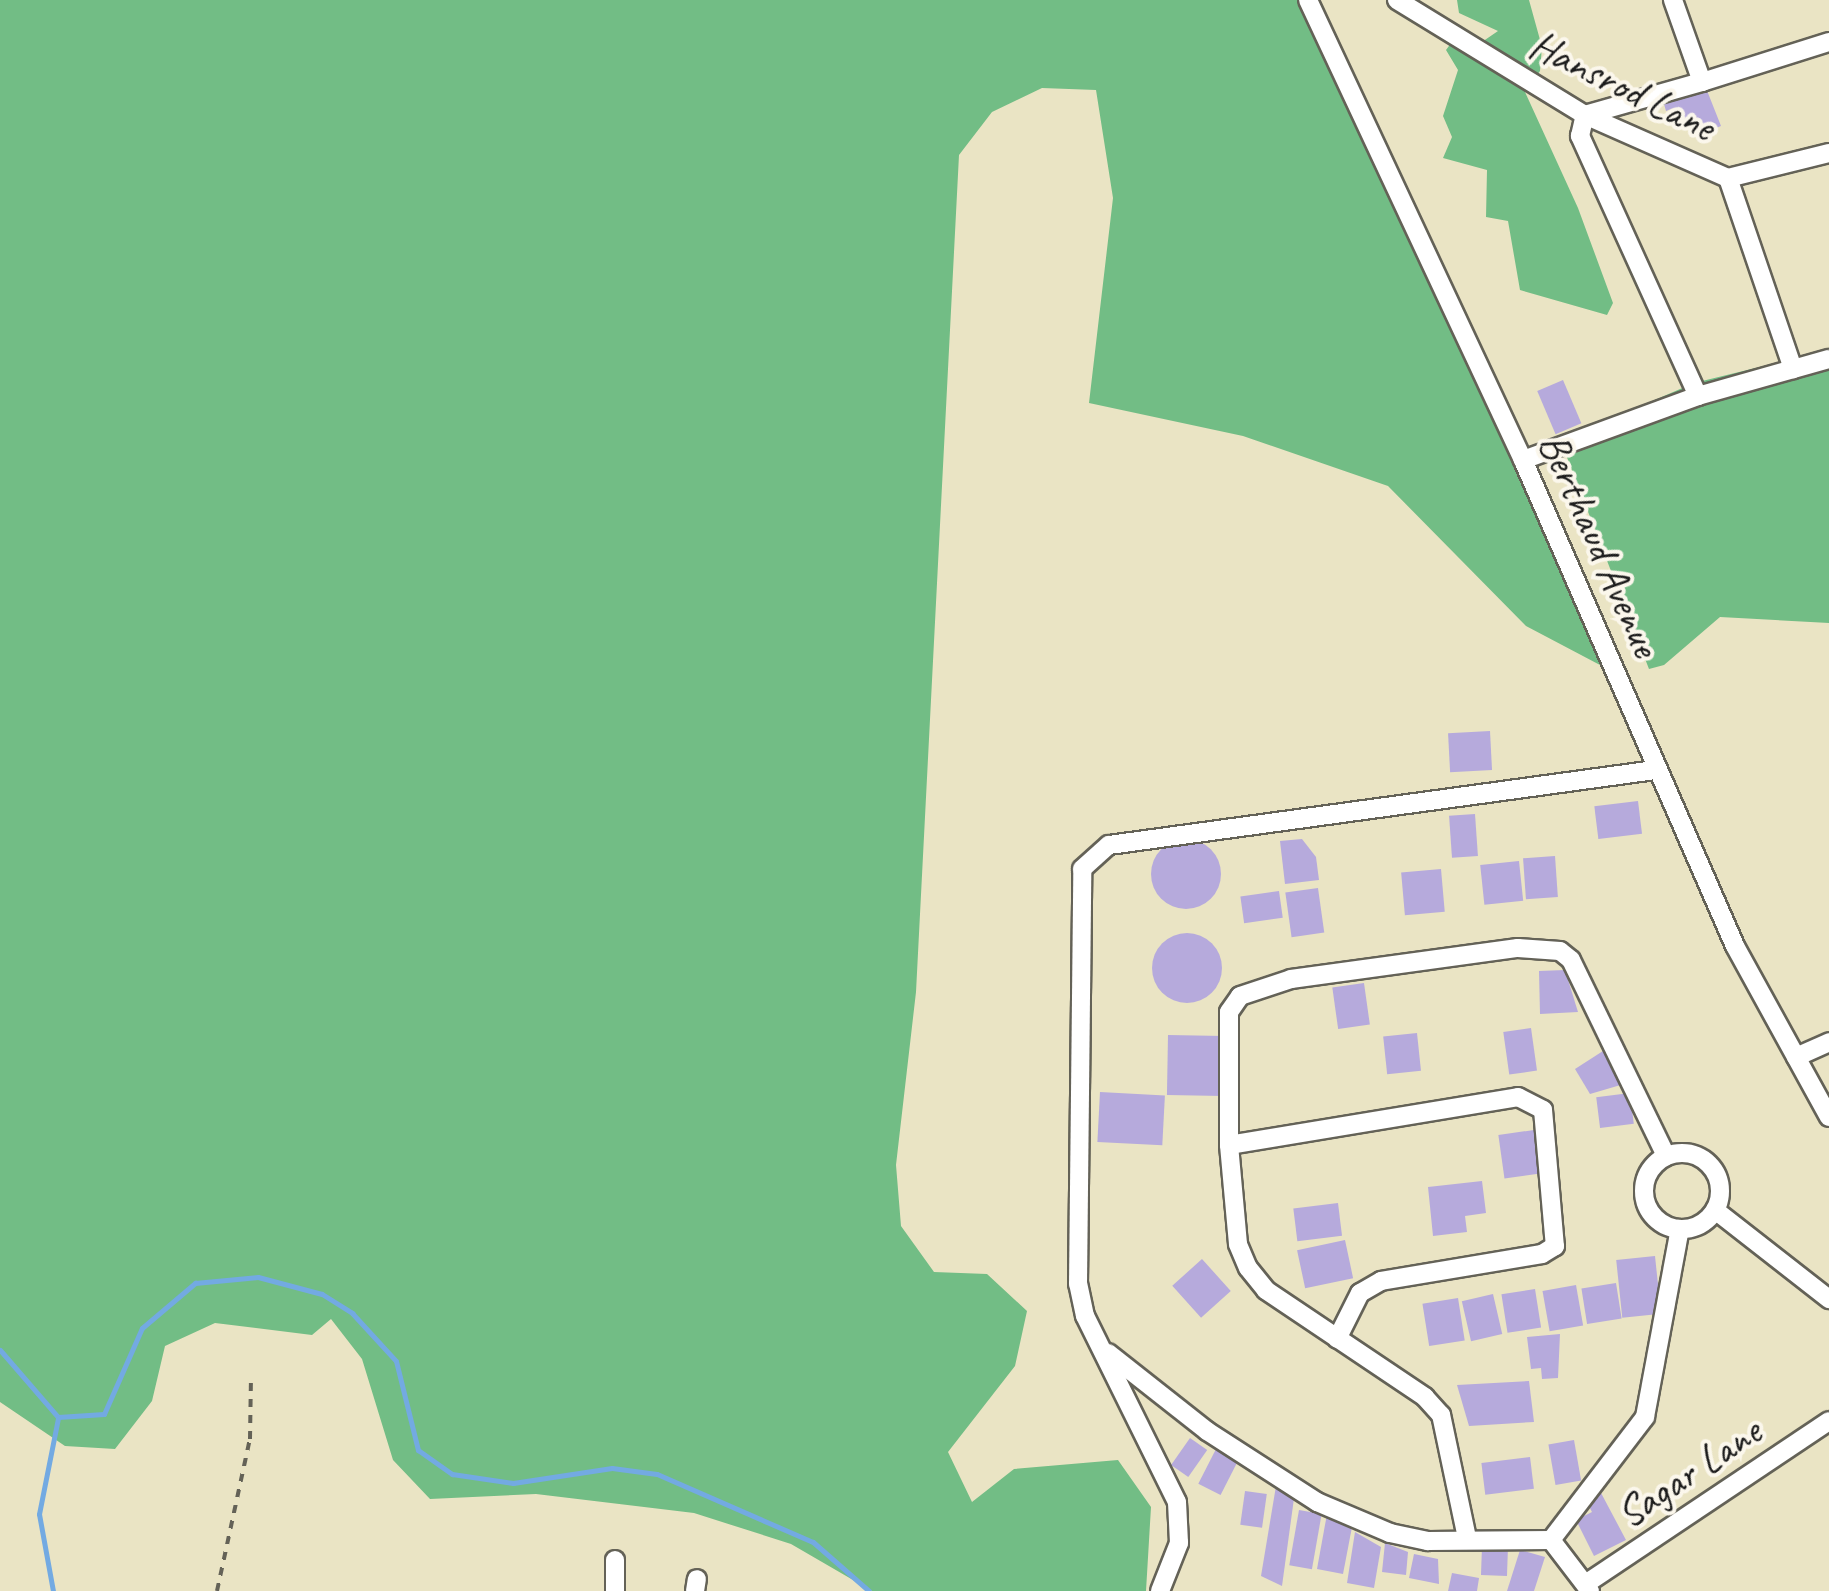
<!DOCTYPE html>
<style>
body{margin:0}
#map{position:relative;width:1829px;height:1591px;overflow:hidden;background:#eae4c4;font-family:Caveat,sans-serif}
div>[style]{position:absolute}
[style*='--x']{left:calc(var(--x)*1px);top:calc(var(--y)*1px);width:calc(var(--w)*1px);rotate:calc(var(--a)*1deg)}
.forest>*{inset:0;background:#72bd85}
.stream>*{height:5px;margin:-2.5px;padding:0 2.5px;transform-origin:2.5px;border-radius:2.5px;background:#73aae2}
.building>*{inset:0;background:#b6aadc;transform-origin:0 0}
.round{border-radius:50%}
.path>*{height:4px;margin-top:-2px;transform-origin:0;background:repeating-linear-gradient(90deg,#646257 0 8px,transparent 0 16px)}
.roads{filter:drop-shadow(2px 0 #646257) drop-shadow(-2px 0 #646257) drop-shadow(0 2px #646257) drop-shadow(0 -2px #646257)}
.minor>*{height:18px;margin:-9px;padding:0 9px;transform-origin:9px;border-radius:9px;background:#fff}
.minor>.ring{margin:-9px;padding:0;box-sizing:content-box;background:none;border:18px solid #fff;border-radius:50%}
span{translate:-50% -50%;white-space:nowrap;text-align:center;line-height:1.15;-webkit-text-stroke:8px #fbf7ec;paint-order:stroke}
.street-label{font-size:42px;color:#1c1c1c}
</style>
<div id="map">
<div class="forest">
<i style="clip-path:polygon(0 0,1307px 0,1612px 661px,1600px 665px,1526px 626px,1388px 486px,1243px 436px,1089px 403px,1113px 198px,1096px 90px,1042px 88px,992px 112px,959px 155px,916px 992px,896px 1165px,901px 1226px,934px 1272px,987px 1274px,1027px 1311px,1015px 1366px,948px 1452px,972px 1502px,1014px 1469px,1118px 1460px,1151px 1507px,1146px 1591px,872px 1591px,791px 1544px,694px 1513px,536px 1494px,430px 1499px,393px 1460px,362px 1359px,331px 1319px,312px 1335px,215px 1323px,165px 1346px,152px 1401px,115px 1449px,65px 1446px,0 1402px)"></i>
<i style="clip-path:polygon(1457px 0,1529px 0,1542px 47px,1540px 71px,1525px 92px,1578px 208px,1613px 303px,1607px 315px,1520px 290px,1508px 221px,1486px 217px,1487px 170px,1443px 158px,1452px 137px,1443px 116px,1458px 70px,1446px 50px,1460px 31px,1479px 44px,1498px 31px,1459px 13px)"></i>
<i style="clip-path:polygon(1829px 350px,1829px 623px,1720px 617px,1664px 665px,1649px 669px,1561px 442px,1620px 425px,1650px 402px,1694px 383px)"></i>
</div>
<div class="stream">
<i style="--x:0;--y:1350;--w:89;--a:49.1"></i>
<i style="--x:58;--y:1417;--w:46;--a:-3.7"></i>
<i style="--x:104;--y:1414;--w:94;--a:-66.2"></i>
<i style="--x:142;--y:1328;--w:70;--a:-40.3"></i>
<i style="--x:195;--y:1283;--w:63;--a:-5.4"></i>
<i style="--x:258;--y:1277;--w:66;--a:14.9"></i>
<i style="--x:322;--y:1294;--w:36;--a:32"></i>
<i style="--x:352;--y:1313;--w:65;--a:47.5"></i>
<i style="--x:396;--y:1361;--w:92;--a:76.1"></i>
<i style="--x:418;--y:1450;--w:42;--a:35.2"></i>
<i style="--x:452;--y:1474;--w:62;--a:8.4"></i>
<i style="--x:513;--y:1483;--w:100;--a:-8.6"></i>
<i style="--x:612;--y:1468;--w:45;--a:7.6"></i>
<i style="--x:657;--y:1474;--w:170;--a:23.6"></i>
<i style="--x:813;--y:1542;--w:74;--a:41.2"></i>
<i style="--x:53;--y:1591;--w:78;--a:-100.3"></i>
<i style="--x:39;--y:1514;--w:98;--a:-78.8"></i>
</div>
<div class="building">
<i style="clip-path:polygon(1706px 88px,1721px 126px,1706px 132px,1701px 120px,1688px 125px,1674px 108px,1666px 111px,1664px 104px)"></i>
<i style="left:1563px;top:380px;width:47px;height:28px;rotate:67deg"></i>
<i style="left:1490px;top:731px;width:39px;height:42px;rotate:87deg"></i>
<i style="left:1638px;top:801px;width:33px;height:44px;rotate:83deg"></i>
<i style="left:1475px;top:814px;width:42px;height:26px;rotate:86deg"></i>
<i class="round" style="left:1151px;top:839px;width:70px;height:70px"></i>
<i style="clip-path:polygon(1302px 839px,1316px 857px,1319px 880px,1285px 884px,1280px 841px)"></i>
<i style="left:1555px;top:856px;width:41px;height:32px;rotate:86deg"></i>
<i style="left:1519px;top:861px;width:40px;height:39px;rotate:84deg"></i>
<i style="left:1441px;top:869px;width:43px;height:40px;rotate:85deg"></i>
<i style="left:1318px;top:888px;width:45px;height:33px;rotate:82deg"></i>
<i style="left:1279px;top:891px;width:27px;height:39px;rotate:82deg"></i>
<i class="round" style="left:1152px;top:933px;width:70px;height:70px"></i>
<i style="clip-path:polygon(1565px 970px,1578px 1012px,1540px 1014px,1539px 971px)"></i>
<i style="left:1364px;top:983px;width:42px;height:32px;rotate:82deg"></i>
<i style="left:1531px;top:1028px;width:43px;height:28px;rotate:82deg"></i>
<i style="left:1417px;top:1033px;width:38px;height:34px;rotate:84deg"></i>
<i style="left:1168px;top:1035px;width:56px;height:60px;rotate:1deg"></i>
<i style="clip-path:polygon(1603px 1051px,1624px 1084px,1590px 1094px,1575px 1069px)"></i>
<i style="left:1100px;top:1092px;width:65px;height:50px;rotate:3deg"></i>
<i style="left:1630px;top:1093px;width:31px;height:34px;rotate:83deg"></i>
<i style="left:1534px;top:1130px;width:44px;height:36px;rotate:82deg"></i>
<i style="clip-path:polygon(1482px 1181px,1486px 1213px,1465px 1216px,1467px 1232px,1433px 1236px,1428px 1187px)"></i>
<i style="left:1338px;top:1203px;width:33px;height:45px;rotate:83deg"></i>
<i style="left:1345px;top:1240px;width:39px;height:49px;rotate:78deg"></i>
<i style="left:1655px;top:1256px;width:58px;height:39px;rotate:84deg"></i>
<i style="left:1202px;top:1259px;width:43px;height:40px;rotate:48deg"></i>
<i style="left:1616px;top:1283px;width:36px;height:35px;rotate:81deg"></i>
<i style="left:1576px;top:1285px;width:41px;height:34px;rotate:80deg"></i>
<i style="left:1535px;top:1289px;width:39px;height:34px;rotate:81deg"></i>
<i style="left:1493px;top:1294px;width:41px;height:32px;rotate:77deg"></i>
<i style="left:1458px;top:1298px;width:43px;height:36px;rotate:81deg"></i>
<i style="clip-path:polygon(1560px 1334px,1558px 1378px,1542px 1379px,1541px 1368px,1531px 1369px,1527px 1337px)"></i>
<i style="clip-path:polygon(1529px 1381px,1534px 1422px,1469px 1426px,1457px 1385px)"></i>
<i style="left:1190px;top:1438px;width:21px;height:33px;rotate:35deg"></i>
<i style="left:1574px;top:1440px;width:41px;height:26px;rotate:80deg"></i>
<i style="left:1216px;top:1449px;width:25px;height:39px;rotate:27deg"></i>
<i style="left:1530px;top:1457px;width:32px;height:49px;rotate:83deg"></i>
<i style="clip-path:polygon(1277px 1480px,1295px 1491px,1282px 1586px,1261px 1576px)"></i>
<i style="left:1245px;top:1491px;width:22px;height:34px;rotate:8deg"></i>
<i style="clip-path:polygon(1600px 1491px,1626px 1540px,1594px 1556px,1576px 1520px,1592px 1512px,1585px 1499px)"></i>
<i style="left:1299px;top:1510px;width:23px;height:56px;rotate:10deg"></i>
<i style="clip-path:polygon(1327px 1514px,1352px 1527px,1343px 1574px,1317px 1569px)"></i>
<i style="clip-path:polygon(1355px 1532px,1381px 1547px,1374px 1588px,1347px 1583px)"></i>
<i style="clip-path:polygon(1385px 1543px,1408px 1552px,1406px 1575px,1382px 1572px)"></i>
<i style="left:1482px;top:1546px;width:26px;height:29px;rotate:2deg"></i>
<i style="clip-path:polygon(1520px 1550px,1545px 1557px,1534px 1591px,1507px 1591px)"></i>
<i style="clip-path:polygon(1414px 1554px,1438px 1559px,1439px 1584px,1409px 1578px)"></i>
<i style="clip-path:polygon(1452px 1573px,1479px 1578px,1477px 1591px,1448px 1591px)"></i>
</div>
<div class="path">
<i style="--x:217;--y:1591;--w:156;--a:-77.8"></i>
<i style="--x:250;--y:1439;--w:62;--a:-89.1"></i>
</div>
<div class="roads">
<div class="minor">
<i style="--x:1308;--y:0;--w:508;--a:64.95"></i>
<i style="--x:1523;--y:460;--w:530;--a:66.43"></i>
<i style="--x:1735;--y:946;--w:195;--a:61.2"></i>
<i style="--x:1397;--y:0;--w:220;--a:31.5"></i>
<i style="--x:1585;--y:115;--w:156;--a:23.8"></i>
<i style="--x:1728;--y:178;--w:104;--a:-13.9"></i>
<i style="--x:1673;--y:0;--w:87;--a:70.5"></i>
<i style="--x:1702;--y:82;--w:133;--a:-17.5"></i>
<i style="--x:1728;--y:178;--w:202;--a:71.2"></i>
<i style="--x:1698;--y:396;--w:286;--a:-114.4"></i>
<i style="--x:1580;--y:136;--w:22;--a:-77"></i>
<i style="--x:1585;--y:115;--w:122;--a:-15.8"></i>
<i style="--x:1523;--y:460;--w:186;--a:-20.1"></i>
<i style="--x:1698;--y:396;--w:136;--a:-15.8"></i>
<i style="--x:1796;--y:1057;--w:36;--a:-24"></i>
<i style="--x:1229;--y:1145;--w:293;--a:-9.4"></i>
<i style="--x:1518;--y:1097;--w:28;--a:27"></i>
<i style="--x:1543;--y:1110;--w:137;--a:85"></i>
<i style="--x:1555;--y:1246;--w:15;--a:148"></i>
<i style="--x:1542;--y:1254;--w:163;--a:170.5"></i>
<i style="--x:1381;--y:1281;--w:24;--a:150"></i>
<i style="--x:1360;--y:1293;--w:51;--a:116.6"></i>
<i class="ring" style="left:1644px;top:1153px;width:58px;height:58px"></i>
<i style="--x:1715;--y:1210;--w:145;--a:38"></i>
<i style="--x:1108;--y:1353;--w:126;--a:38.2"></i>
<i style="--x:1207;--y:1431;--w:131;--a:32.8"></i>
<i style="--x:1317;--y:1502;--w:79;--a:23"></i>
<i style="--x:1390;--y:1533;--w:39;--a:12"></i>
<i style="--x:1428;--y:1541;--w:123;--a:-0.5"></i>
<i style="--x:1551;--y:1540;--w:64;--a:52.6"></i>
<i style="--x:1467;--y:1538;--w:126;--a:-101.9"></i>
<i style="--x:1441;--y:1415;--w:24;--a:-132"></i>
<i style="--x:1425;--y:1397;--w:192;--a:-146.1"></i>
<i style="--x:1266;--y:1290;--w:28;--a:-129"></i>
<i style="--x:1248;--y:1268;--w:26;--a:-113"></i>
<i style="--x:1238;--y:1244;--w:99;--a:-95.2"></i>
<i style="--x:1229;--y:1145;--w:133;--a:-90"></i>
<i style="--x:1229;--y:1012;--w:19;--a:-55"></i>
<i style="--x:1240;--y:996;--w:54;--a:-18.4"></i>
<i style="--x:1291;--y:979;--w:229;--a:-7.8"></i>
<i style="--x:1518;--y:948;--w:42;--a:4.1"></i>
<i style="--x:1560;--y:951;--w:14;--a:39"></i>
<i style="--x:1571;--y:960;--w:218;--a:64.1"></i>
<i style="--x:1551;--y:1540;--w:155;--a:-52.6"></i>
<i style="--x:1645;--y:1417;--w:191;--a:-79.5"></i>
<i style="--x:1587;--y:1583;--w:291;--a:-33.8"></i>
<i style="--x:615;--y:1591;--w:31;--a:-90"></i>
<i style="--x:695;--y:1591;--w:12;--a:-81"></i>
<i style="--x:1160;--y:1591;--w:52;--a:-68.4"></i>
<i style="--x:1179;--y:1543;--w:41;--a:-92.8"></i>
<i style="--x:1177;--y:1502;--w:208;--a:-116.3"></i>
<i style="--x:1085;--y:1316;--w:33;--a:-102"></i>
<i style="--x:1078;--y:1284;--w:415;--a:-89.4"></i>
<i style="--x:1082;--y:869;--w:36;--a:-42"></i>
<i style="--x:1109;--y:845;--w:551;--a:-7.82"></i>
</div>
</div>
<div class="street-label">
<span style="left:1622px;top:86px;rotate:26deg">Hansrod Lane</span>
<span style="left:1599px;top:545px;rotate:66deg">Berthaud Avenue</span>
<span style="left:1689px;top:1473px;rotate:-34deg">Sagar Lane</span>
</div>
</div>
